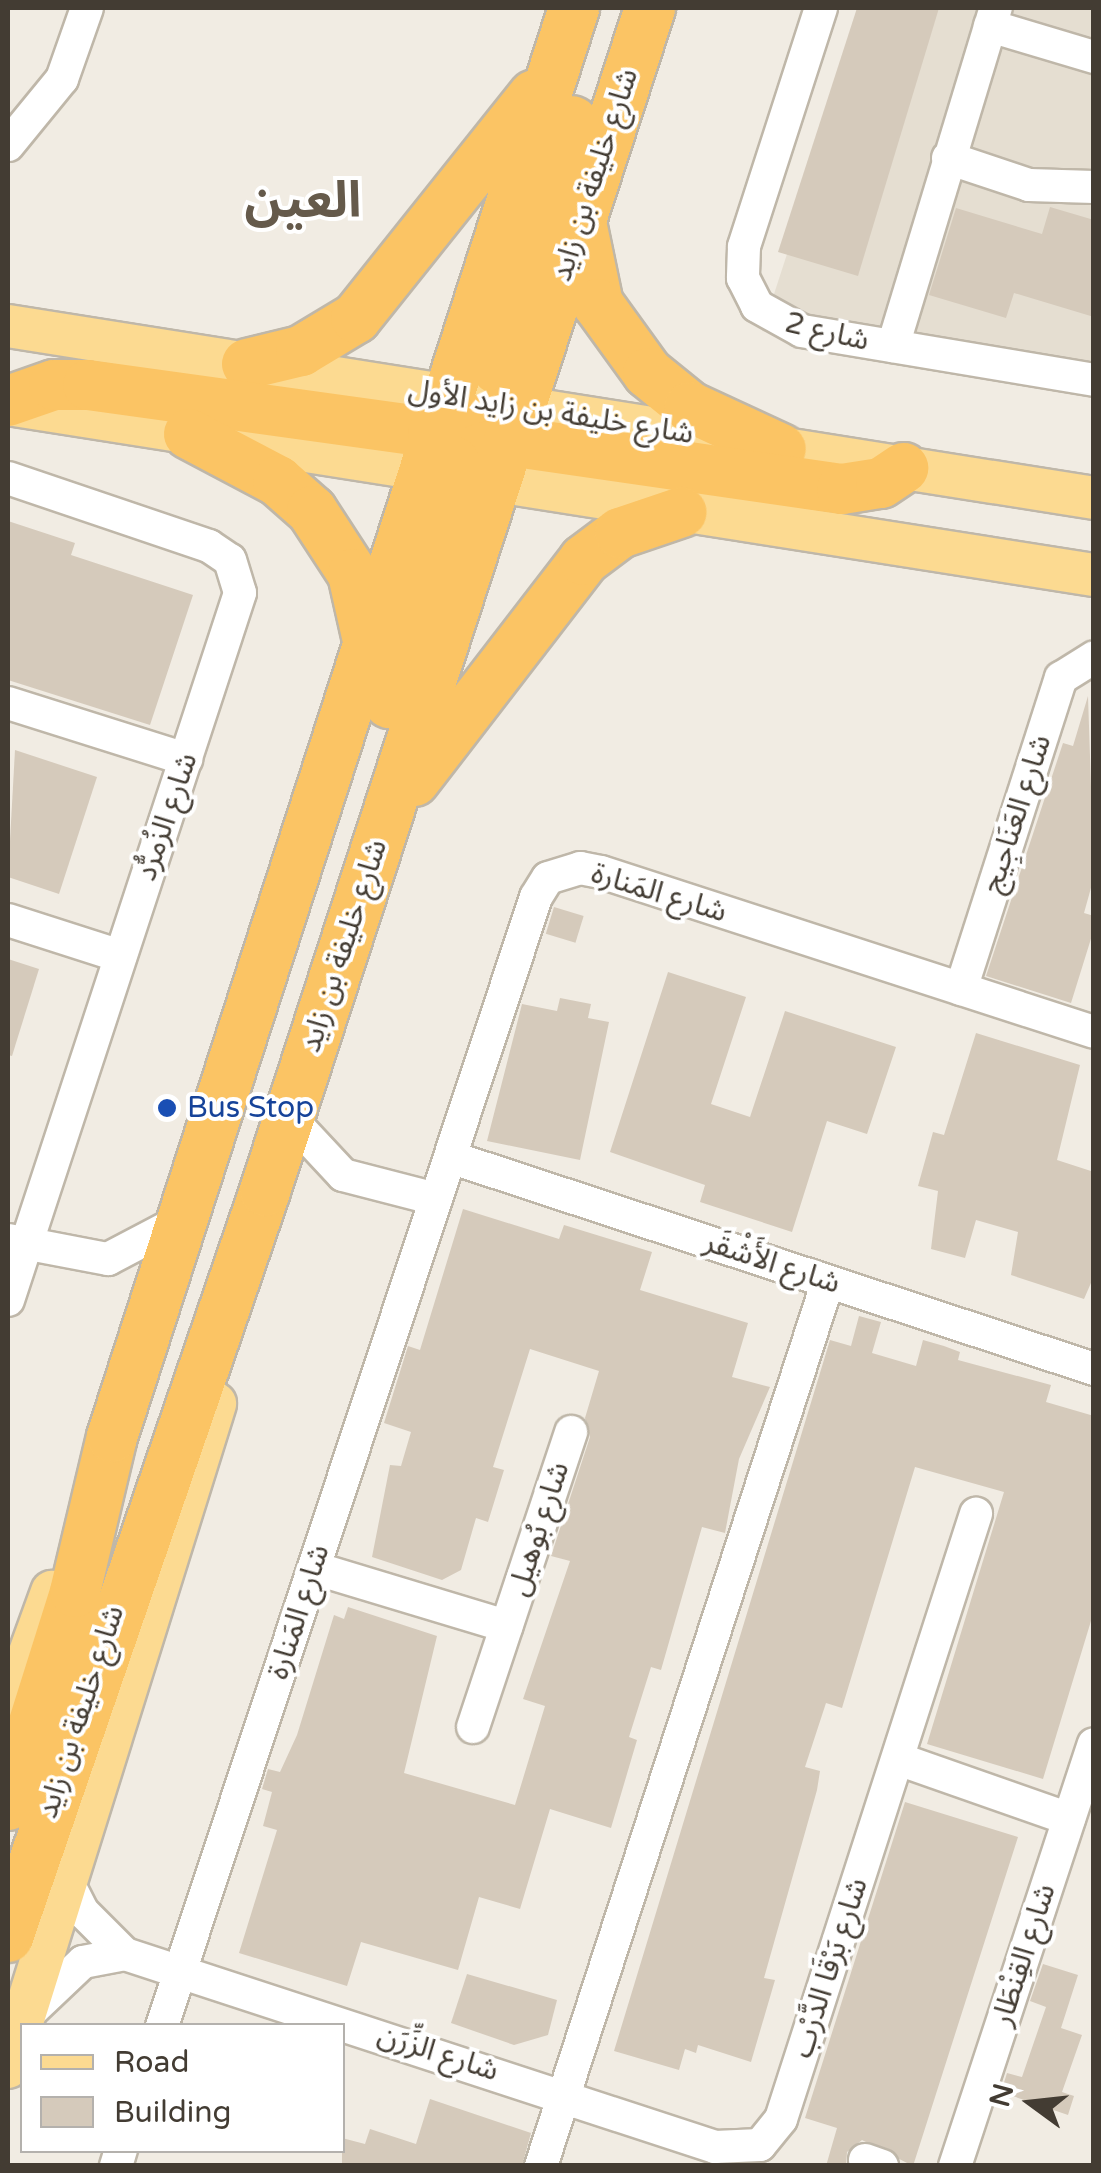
<!DOCTYPE html>
<meta charset="utf-8">
<style>
body{margin:0}
#map{position:relative;width:1101px;height:2173px;overflow:hidden;background:#f1ece3;font-family:"Varela Round","Noto Sans Arabic",sans-serif}
div>[style]{position:absolute}
[style*='--x']{left:calc(var(--x)*1px);top:calc(var(--y)*1px);width:calc(var(--w)*1px);rotate:calc(var(--a)*1deg)}
.residential>*{inset:0;background:#e5ded1}
.building>*{inset:0;background:#d5cabb;transform-origin:0 0}
.roads{filter:drop-shadow(2px 0 #bfb7a9) drop-shadow(-2px 0 #bfb7a9) drop-shadow(0 2px #bfb7a9) drop-shadow(0 -2px #bfb7a9)}
.minor>*{height:32px;margin:-16px;padding:0 16px;transform-origin:16px;border-radius:16px;background:#fff}
.major>*{height:42px;margin:-21px;padding:0 21px;transform-origin:21px;border-radius:21px;background:#fcda91}
.highway>*{height:50px;margin:-25px;padding:0 25px;transform-origin:25px;border-radius:25px;background:#fbc464}
.dots>*{width:28px;height:28px;translate:-50% -50%;box-sizing:border-box;border:5px solid #fff;border-radius:50%}
span{translate:-50% -50%;white-space:nowrap;text-align:center;line-height:1.15;-webkit-text-stroke:8px #fff;paint-order:stroke}
.street-label{font-size:30px;color:#433c33}
.transit-label{font-size:30px;color:#164399}
.left{translate:0 -50%;text-align:left}
.town-label{font-size:50px;color:#655a4b;font-weight:700}
.frame{position:absolute;inset:0;border:10px solid #433c33;pointer-events:none}
.legend{position:absolute;left:20px;top:2023px;width:325px;height:130px;box-sizing:border-box;background:#fff;border:2px solid #b4b1ad;margin:0;padding:12px 18px;list-style:none;font-size:30px;color:#433c33}
.legend li{display:flex;align-items:center;gap:20px;height:50px}
.legend b{width:50px;border:2px solid #b4b1ad}
.north{position:absolute;left:981px;top:2053px;width:100px;height:100px;-webkit-text-stroke:8px #fff;paint-order:stroke;rotate:285deg;font-size:28px;font-weight:700;line-height:40px;text-align:center;color:#433c33}
.north::after{content:'';display:block;margin:auto;width:35px;height:45px;background:#433c33;clip-path:polygon(50% 0,100% 100%,50% 72%,0 100%)}
</style>
<div id="map">
<div class="residential">
<i style="clip-path:polygon(867px 8px,1093px 8px,1093px 390px,762px 331px)"></i>
</div>
<div class="building">
<i style="clip-path:polygon(857px 8px,939px 8px,858px 276px,778px 252px)"></i>
<i style="clip-path:polygon(1050px 207px,1094px 220px,1094px 317px,1014px 293px,1006px 318px,929px 295px,956px 208px,1042px 234px)"></i>
<i style="clip-path:polygon(8px 521px,75px 543px,71px 555px,193px 595px,150px 725px,8px 680px)"></i>
<i style="clip-path:polygon(1088px 696px,1094px 877px,1084px 913px,1094px 916px,1094px 929px,1071px 1003px,986px 976px,1063px 743px,1073px 746px)"></i>
<i style="clip-path:polygon(15px 750px,97px 777px,59px 894px,8px 877px)"></i>
<i style="left:554px;top:907px;width:31px;height:28px;rotate:17deg"></i>
<i style="clip-path:polygon(8px 959px,39px 969px,12px 1056px,8px 1055px)"></i>
<i style="clip-path:polygon(668px 972px,746px 997px,711px 1104px,750px 1117px,785px 1011px,896px 1047px,867px 1134px,827px 1121px,792px 1232px,700px 1202px,705px 1185px,610px 1152px)"></i>
<i style="clip-path:polygon(560px 998px,591px 1004px,588px 1018px,609px 1022px,580px 1160px,487px 1141px,522px 1004px,557px 1011px)"></i>
<i style="clip-path:polygon(976px 1033px,1080px 1065px,1057px 1160px,1094px 1172px,1094px 1276px,1084px 1299px,1011px 1275px,1018px 1232px,976px 1220px,965px 1258px,931px 1249px,938px 1191px,918px 1186px,933px 1132px,944px 1135px)"></i>
<i style="clip-path:polygon(463px 1209px,559px 1239px,564px 1225px,652px 1252px,640px 1290px,748px 1323px,732px 1377px,770px 1387px,739px 1459px,725px 1533px,702px 1527px,661px 1670px,651px 1667px,629px 1737px,637px 1740px,611px 1828px,550px 1809px,520px 1909px,479px 1897px,458px 1970px,361px 1942px,347px 1986px,239px 1953px,277px 1830px,263px 1826px,272px 1792px,262px 1789px,268px 1769px,280px 1772px,297px 1735px,334px 1615px,344px 1619px,348px 1607px,437px 1636px,404px 1773px,515px 1805px,545px 1706px,523px 1699px,570px 1561px,551px 1556px,590px 1437px,585px 1418px,599px 1371px,530px 1349px,493px 1467px,504px 1470px,488px 1522px,476px 1518px,461px 1570px,442px 1580px,372px 1557px,390px 1465px,401px 1466px,411px 1432px,384px 1423px,408px 1346px,420px 1350px)"></i>
<i style="clip-path:polygon(859px 1316px,881px 1322px,872px 1353px,916px 1366px,923px 1340px,944px 1346px,960px 1352px,958px 1360px,1051px 1385px,1046px 1402px,1094px 1416px,1094px 1611px,1043px 1779px,927px 1744px,1004px 1492px,915px 1467px,842px 1708px,826px 1703px,805px 1767px,820px 1771px,817px 1790px,764px 1978px,775px 1980px,751px 2062px,698px 2045px,696px 2053px,685px 2049px,679px 2070px,614px 2051px,830px 1340px,851px 1346px)"></i>
<i style="clip-path:polygon(905px 1802px,1018px 1837px,913px 2166px,862px 2140px,847px 2152px,846px 2166px,826px 2166px,837px 2128px,805px 2118px)"></i>
<i style="clip-path:polygon(1043px 1964px,1078px 1975px,1061px 2028px,1082px 2035px,1062px 2092px,1074px 2096px,1068px 2115px,1001px 2092px,1007px 2073px,1022px 2077px,1046px 2007px,1030px 2001px)"></i>
<i style="clip-path:polygon(467px 1974px,557px 2000px,548px 2035px,514px 2045px,451px 2023px)"></i>
<i style="clip-path:polygon(430px 2099px,531px 2133px,522px 2166px,342px 2166px,342px 2138px,365px 2144px,370px 2129px,416px 2144px)"></i>
</div>
<div class="roads">
<div class="minor">
<i style="--x:821;--y:8;--w:251;--a:107.9"></i>
<i style="--x:744;--y:247;--w:31;--a:92"></i>
<i style="--x:743;--y:278;--w:31;--a:63"></i>
<i style="--x:757;--y:306;--w:51;--a:29.1"></i>
<i style="--x:802;--y:331;--w:296;--a:9.5"></i>
<i style="--x:990;--y:26;--w:109;--a:16.6"></i>
<i style="--x:8;--y:145;--w:85;--a:-50.7"></i>
<i style="--x:62;--y:79;--w:75;--a:-70.6"></i>
<i style="--x:948;--y:158;--w:85;--a:18.4"></i>
<i style="--x:1029;--y:185;--w:65;--a:1.8"></i>
<i style="--x:893;--y:346;--w:353;--a:-73.1"></i>
<i style="--x:8;--y:478;--w:212;--a:18.7"></i>
<i style="--x:209;--y:546;--w:25;--a:34"></i>
<i style="--x:230;--y:560;--w:34;--a:73"></i>
<i style="--x:240;--y:593;--w:744;--a:108.17"></i>
<i style="--x:8;--y:703;--w:187;--a:17.5"></i>
<i style="--x:8;--y:920;--w:118;--a:17.8"></i>
<i style="--x:961;--y:989;--w:327;--a:-72.2"></i>
<i style="--x:1061;--y:678;--w:39;--a:-32"></i>
<i style="--x:289;--y:1117;--w:79;--a:47"></i>
<i style="--x:343;--y:1175;--w:96;--a:14.5"></i>
<i style="--x:450;--y:1157;--w:678;--a:18.22"></i>
<i style="--x:8;--y:1240;--w:102;--a:10.8"></i>
<i style="--x:108;--y:1259;--w:81;--a:-27.8"></i>
<i style="--x:314;--y:1568;--w:201;--a:16.8"></i>
<i style="--x:473;--y:1727;--w:311;--a:-71.6"></i>
<i style="--x:898;--y:1759;--w:181;--a:19.3"></i>
<i style="--x:67;--y:1881;--w:35;--a:63"></i>
<i style="--x:83;--y:1912;--w:59;--a:45"></i>
<i style="--x:25;--y:2017;--w:80;--a:-43.5"></i>
<i style="--x:83;--y:1962;--w:43;--a:-10.8"></i>
<i style="--x:125;--y:1954;--w:621;--a:18.11"></i>
<i style="--x:715;--y:2147;--w:45;--a:-2.5"></i>
<i style="--x:760;--y:2145;--w:33;--a:-51"></i>
<i style="--x:781;--y:2119;--w:636;--a:-72.14"></i>
<i style="--x:162;--y:2026;--w:1189;--a:-71.67"></i>
<i style="--x:536;--y:897;--w:22;--a:-58"></i>
<i style="--x:548;--y:878;--w:34;--a:-17"></i>
<i style="--x:580;--y:868;--w:21;--a:11"></i>
<i style="--x:601;--y:872;--w:518;--a:17.98"></i>
<i style="--x:865;--y:2160;--w:18;--a:19"></i>
<i style="--x:116;--y:2166;--w:17;--a:-73"></i>
<i style="--x:541;--y:2166;--w:930;--a:-72.03"></i>
<i style="--x:955;--y:2166;--w:444;--a:-71.8"></i>
</div>
<div class="major">
<i style="--x:8;--y:326;--w:1100;--a:9"></i>
<i style="--x:8;--y:404;--w:1099;--a:8.95"></i>
<i style="--x:8;--y:1713;--w:129;--a:-70"></i>
<i style="--x:8;--y:2067;--w:695;--a:-72.66"></i>
</div>
<div class="highway">
<i style="--x:582;--y:227;--w:79;--a:78.3"></i>
<i style="--x:598;--y:304;--w:85;--a:54.1"></i>
<i style="--x:648;--y:373;--w:54;--a:39"></i>
<i style="--x:690;--y:407;--w:100;--a:24.8"></i>
<i style="--x:247;--y:364;--w:56;--a:-13.5"></i>
<i style="--x:301;--y:351;--w:64;--a:-31"></i>
<i style="--x:356;--y:318;--w:285;--a:-51.4"></i>
<i style="--x:497;--y:369;--w:259;--a:-73"></i>
<i style="--x:8;--y:401;--w:49;--a:-19.2"></i>
<i style="--x:54;--y:385;--w:34;--a:0"></i>
<i style="--x:88;--y:385;--w:348;--a:7.9"></i>
<i style="--x:433;--y:433;--w:91;--a:-16"></i>
<i style="--x:189;--y:434;--w:101;--a:27.8"></i>
<i style="--x:278;--y:481;--w:45;--a:41.4"></i>
<i style="--x:312;--y:511;--w:75;--a:56.9"></i>
<i style="--x:353;--y:574;--w:64;--a:77.3"></i>
<i style="--x:478;--y:449;--w:32;--a:-14"></i>
<i style="--x:509;--y:441;--w:336;--a:8.2"></i>
<i style="--x:842;--y:489;--w:39;--a:-9"></i>
<i style="--x:881;--y:483;--w:27;--a:-34"></i>
<i style="--x:389;--y:703;--w:250;--a:-74.9"></i>
<i style="--x:414;--y:781;--w:279;--a:-52.4"></i>
<i style="--x:584;--y:560;--w:45;--a:-36.9"></i>
<i style="--x:620;--y:533;--w:65;--a:-18.7"></i>
<i style="--x:8;--y:1805;--w:223;--a:-72.5"></i>
<i style="--x:75;--y:1592;--w:159;--a:-76.6"></i>
<i style="--x:112;--y:1437;--w:1502;--a:-72.08"></i>
<i style="--x:8;--y:1937;--w:789;--a:-70.99"></i>
<i style="--x:265;--y:1191;--w:1244;--a:-71.97"></i>
</div>
</div>
<div class="dots">
<i style="left:167px;top:1108px;background:#1a4fb4"></i>
</div>
<div class="street-label">
<span style="left:595px;top:175px;rotate:-72deg">شارع خليفة بن زايد</span>
<span style="left:827px;top:332px;rotate:13deg">شارع 2</span>
<span style="left:551px;top:412px;rotate:9deg">شارع خليفة بن زايد الأول</span>
<span style="left:1017px;top:814px;rotate:-72deg">شارع العَنَاجِيج</span>
<span style="left:167px;top:817px;rotate:-71deg">شارع الزُمرُّد</span>
<span style="left:659px;top:893px;rotate:17deg">شارع المَنارة</span>
<span style="left:344px;top:946px;rotate:-72deg">شارع خليفة بن زايد</span>
<span style="left:772px;top:1263px;rotate:18deg">شارع الأَشْقَر</span>
<span style="left:539px;top:1529px;rotate:-72deg">شارع بُوهيل</span>
<span style="left:299px;top:1612px;rotate:-72deg">شارع المَنارة</span>
<span style="left:81px;top:1712px;rotate:-72deg">شارع خليفة بن زايد</span>
<span style="left:1024px;top:1955px;rotate:-72deg">شارع القِنْطَار</span>
<span style="left:830px;top:1968px;rotate:-72deg">شارع بَرْقَا الدَّرْب</span>
<span style="left:438px;top:2053px;rotate:18deg">شارع الزِّرَن</span>
</div>
<div class="transit-label">
<span class="left" style="left:187px;top:1108px">Bus Stop</span>
</div>
<div class="town-label">
<span style="left:303px;top:202px">العين</span>
</div>
<div class="frame"></div>
<ul class="legend">
<li><b style="height:12px;background:#fcda91"></b>Road</li>
<li><b style="height:28px;background:#d5cabb"></b>Building</li>
</ul>
<div class="north">N</div>
</div>
